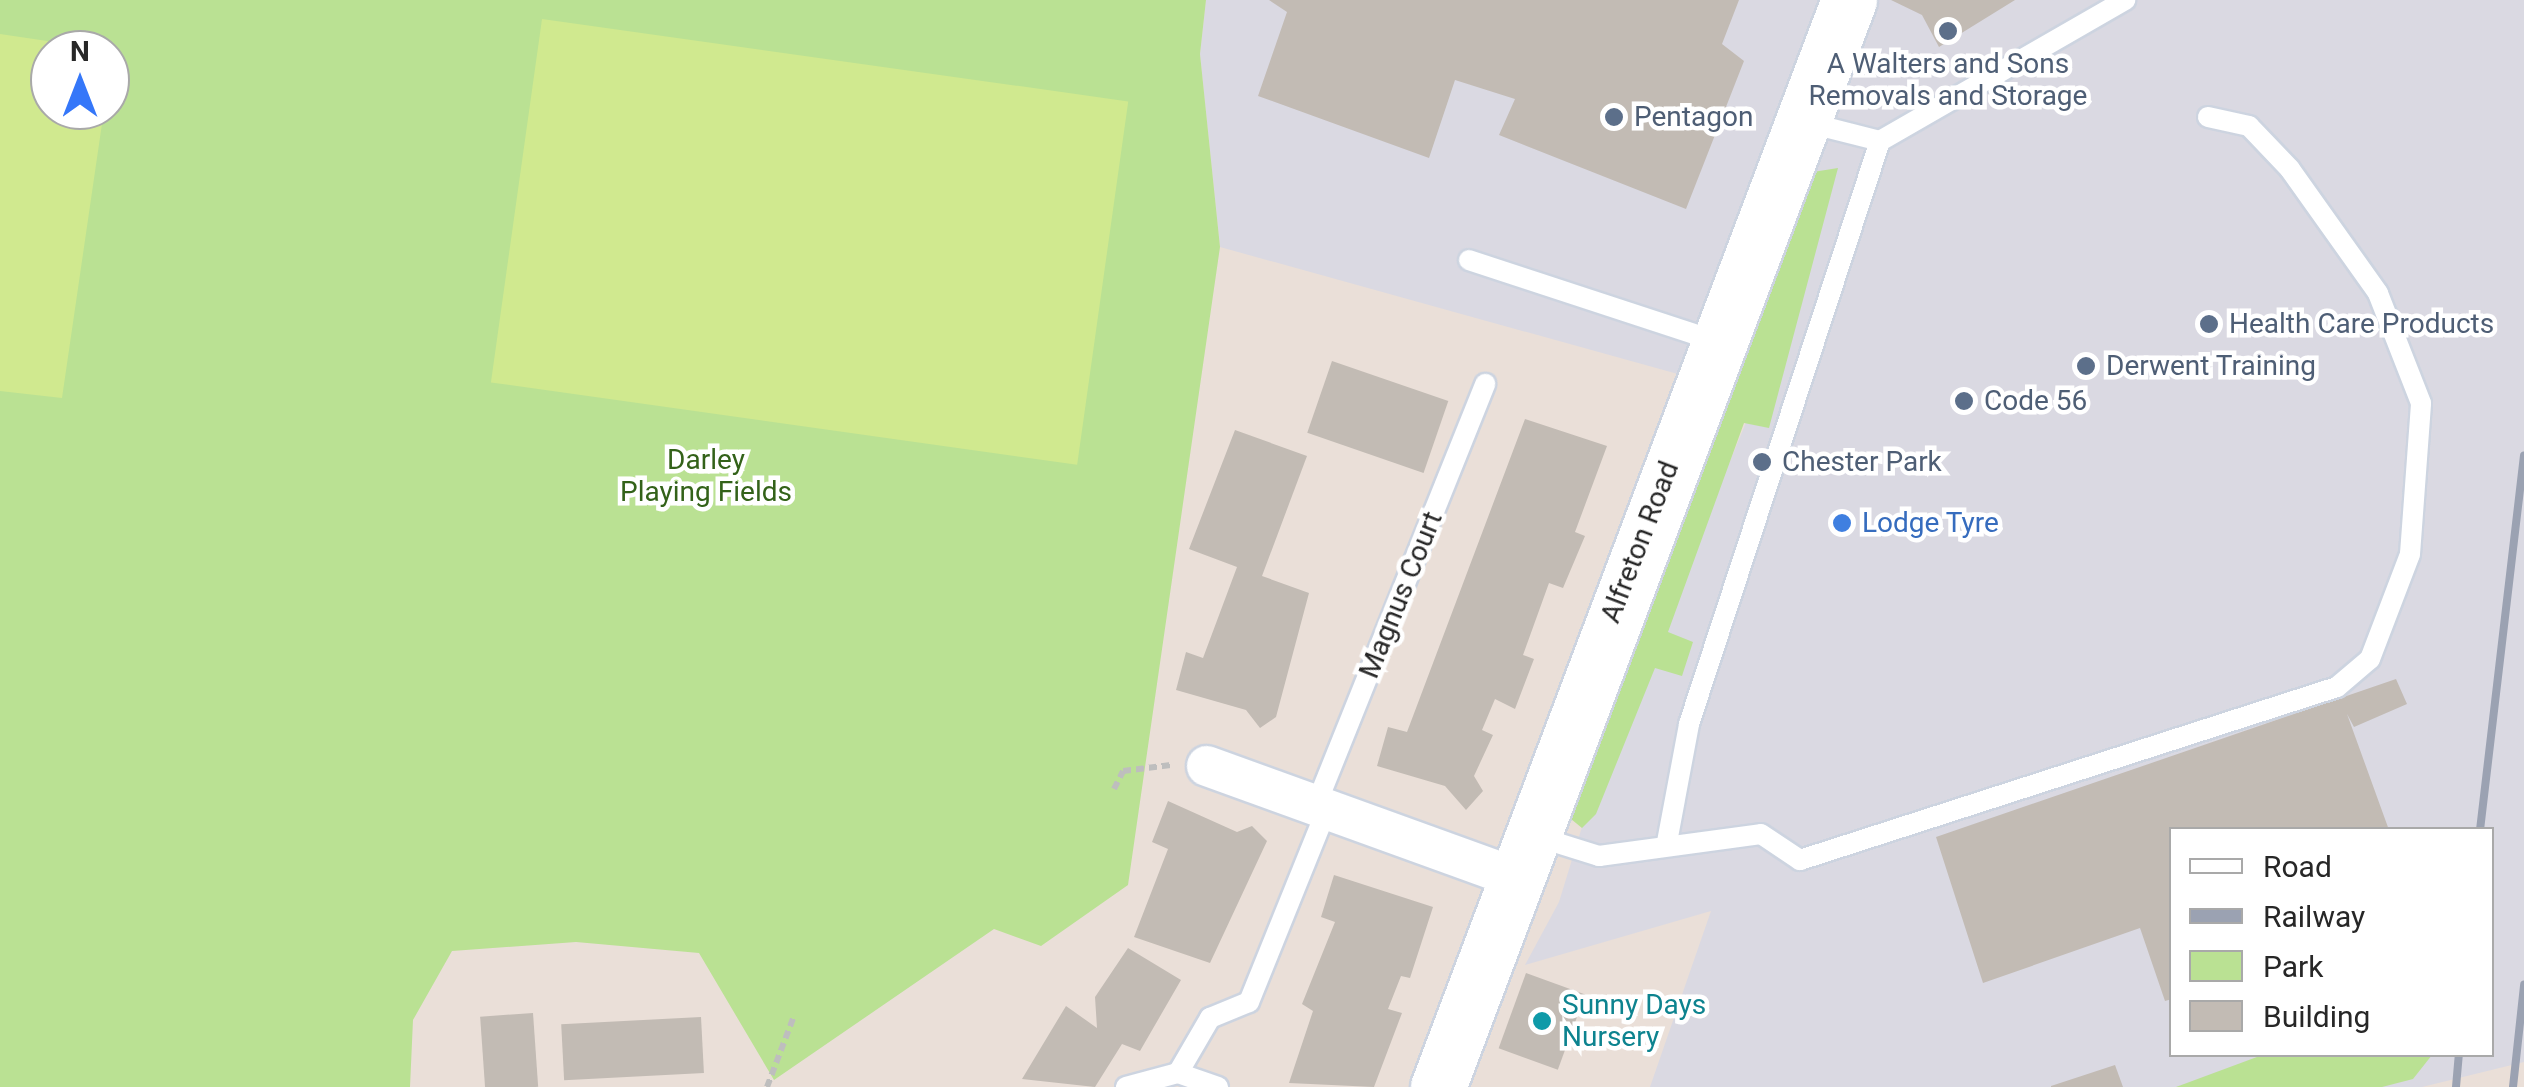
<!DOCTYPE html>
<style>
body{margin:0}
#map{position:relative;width:2524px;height:1087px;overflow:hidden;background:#eadfd8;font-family:Roboto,sans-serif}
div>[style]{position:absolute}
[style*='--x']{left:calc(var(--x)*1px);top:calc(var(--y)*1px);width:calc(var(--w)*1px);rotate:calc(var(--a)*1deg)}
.industrial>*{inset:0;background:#dad9e2}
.green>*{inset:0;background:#bae193}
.pitch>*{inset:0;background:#d0e98f;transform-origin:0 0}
.building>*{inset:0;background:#c2bbb4;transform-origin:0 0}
.path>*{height:6px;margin-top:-3px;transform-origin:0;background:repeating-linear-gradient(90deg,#bebebe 0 8px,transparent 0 13px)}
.roads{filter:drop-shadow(2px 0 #cdd4e0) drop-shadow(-2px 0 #cdd4e0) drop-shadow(0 2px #cdd4e0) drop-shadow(0 -2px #cdd4e0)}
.lane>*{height:20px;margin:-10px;padding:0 10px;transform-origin:10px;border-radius:10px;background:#fff}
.street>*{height:40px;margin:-20px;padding:0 20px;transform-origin:20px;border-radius:20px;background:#fff}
.secondary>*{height:55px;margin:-27.5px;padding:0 27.5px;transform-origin:27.5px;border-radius:27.5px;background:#fff}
.rail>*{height:8px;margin:-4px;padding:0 4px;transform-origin:4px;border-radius:4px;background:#9ba2b2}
.dots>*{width:28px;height:28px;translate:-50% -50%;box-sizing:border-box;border:5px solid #fff;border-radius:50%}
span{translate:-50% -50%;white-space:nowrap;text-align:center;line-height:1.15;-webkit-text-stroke:9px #fff;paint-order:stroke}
.service-label{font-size:28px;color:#4e5e75}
.left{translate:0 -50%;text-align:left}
.park-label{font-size:28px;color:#336219}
.shop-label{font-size:28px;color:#366cbe}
.street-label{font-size:28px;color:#272727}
.culture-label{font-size:28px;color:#0d838f}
.legend{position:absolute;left:2169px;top:827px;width:325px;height:230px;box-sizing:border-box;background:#fff;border:2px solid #a9a9a9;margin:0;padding:12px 18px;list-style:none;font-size:30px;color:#272727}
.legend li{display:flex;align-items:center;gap:20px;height:50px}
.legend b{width:50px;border:2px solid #a9a9a9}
.north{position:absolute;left:30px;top:30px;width:100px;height:100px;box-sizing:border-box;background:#fff;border:2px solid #a9a9a9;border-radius:50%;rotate:0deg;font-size:28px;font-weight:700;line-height:40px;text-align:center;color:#272727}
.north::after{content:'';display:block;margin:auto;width:35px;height:45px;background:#3577f9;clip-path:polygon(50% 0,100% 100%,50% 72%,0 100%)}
</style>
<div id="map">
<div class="industrial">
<i style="clip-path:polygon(evenodd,1206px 0,2524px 0,2524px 1062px,2422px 1087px,1650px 1087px,1711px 911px,1525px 965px,1559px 902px,1593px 791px,1757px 396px,1220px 247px,1200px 54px,1206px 0,2172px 830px,2492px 830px,2492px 1054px,2172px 1054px,2172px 830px)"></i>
</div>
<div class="green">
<i style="clip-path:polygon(evenodd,0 0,1206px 0,1200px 54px,1220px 247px,1128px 885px,1041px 946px,994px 929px,774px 1080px,699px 953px,576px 942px,452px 951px,413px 1020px,410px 1087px,0 1087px,0 0,50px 50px,110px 50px,110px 110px,50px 110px,50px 50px)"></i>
<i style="clip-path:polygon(1838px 168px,1769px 428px,1744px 423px,1668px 632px,1693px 642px,1682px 676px,1655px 668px,1596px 814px,1582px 828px,1571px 819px,1581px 787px,1708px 432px,1813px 172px)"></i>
<i style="clip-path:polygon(2265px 1054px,2432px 1054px,2432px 1055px,2413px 1079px,2382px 1087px,2176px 1087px)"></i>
</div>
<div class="pitch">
<i style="left:542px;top:19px;width:592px;height:367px;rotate:8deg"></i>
<i style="clip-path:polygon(0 34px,108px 50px,50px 50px,50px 110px,104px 110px,62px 398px,0 391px)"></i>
</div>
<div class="building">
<i style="clip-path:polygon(1269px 0,1739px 0,1722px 44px,1744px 61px,1686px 209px,1499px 135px,1515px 99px,1455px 80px,1429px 158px,1258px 96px,1287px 12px)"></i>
<i style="clip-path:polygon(1891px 0,2015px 0,1939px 47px,1922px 15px)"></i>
<i style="left:1332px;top:361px;width:123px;height:76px;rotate:19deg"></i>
<i style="clip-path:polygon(1525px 419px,1607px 446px,1575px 532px,1585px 536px,1563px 588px,1549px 583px,1523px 655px,1534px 659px,1515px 709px,1495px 699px,1482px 730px,1493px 735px,1474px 776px,1483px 791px,1466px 810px,1445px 786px,1377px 766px,1388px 727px,1407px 732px)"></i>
<i style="clip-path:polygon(1235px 430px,1307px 456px,1262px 576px,1309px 593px,1276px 717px,1260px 728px,1246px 710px,1176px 690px,1186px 652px,1203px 658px,1237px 567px,1189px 549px)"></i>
<i style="clip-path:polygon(2396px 679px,2407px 704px,2354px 727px,2347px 714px,2389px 830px,2172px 830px,2172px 999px,2165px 1001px,2140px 928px,1983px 983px,1936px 837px)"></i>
<i style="clip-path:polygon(1168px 801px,1237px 832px,1252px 826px,1267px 841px,1210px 963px,1134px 937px,1168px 849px,1152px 842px)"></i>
<i style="clip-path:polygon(1334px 875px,1433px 907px,1410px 978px,1401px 976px,1388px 1009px,1402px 1013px,1374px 1087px,1289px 1083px,1313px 1011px,1302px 1004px,1335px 922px,1321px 917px)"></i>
<i style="clip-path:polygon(1128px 948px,1181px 980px,1140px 1051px,1122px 1044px,1095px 1087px,1022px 1079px,1066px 1006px,1097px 1028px,1095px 997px)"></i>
<i style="left:1526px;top:973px;width:63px;height:80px;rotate:20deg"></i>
<i style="left:533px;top:1013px;width:74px;height:53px;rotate:86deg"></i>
<i style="left:701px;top:1017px;width:56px;height:140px;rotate:87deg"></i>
<i style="clip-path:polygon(2115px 1065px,2123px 1087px,2051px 1087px,2051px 1086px)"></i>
</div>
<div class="path">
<i style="--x:1114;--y:789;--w:20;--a:-63"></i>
<i style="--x:1123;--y:771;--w:48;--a:-7.1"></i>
<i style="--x:767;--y:1087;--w:76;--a:-69.2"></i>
</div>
<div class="roads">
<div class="lane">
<i style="--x:1805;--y:122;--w:77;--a:14.2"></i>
<i style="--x:1880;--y:141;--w:283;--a:-29.9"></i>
<i style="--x:1469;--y:260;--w:260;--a:18.2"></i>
<i style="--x:1316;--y:805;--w:454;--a:-68.1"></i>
<i style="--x:1535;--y:836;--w:67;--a:17.4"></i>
<i style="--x:1599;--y:856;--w:163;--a:-7.7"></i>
<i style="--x:1761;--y:834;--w:47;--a:33.7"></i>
<i style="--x:1800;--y:860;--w:564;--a:-17.86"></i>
<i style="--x:2337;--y:687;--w:43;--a:-40.3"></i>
<i style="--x:2370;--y:659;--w:112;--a:-69.1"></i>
<i style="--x:2410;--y:554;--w:151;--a:-85.8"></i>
<i style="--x:2421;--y:403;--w:118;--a:-111.4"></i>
<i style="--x:2378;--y:293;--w:152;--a:-125.4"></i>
<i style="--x:2290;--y:169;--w:59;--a:-133.6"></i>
<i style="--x:2249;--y:126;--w:42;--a:-167.6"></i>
<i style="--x:1667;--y:842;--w:120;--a:-79.4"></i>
<i style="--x:1689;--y:724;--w:613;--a:-71.86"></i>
<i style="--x:1126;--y:1087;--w:54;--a:-15.1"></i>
<i style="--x:1218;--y:1087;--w:42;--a:-160.7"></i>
<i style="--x:1178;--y:1073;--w:64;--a:-59.8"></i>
<i style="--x:1210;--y:1018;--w:42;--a:-22.3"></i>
<i style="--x:1249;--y:1002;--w:208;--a:-68"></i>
</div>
<div class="street">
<i style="--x:1207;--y:766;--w:323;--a:19.9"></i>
</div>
<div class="secondary">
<i style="--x:1438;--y:1087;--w:1162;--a:-69.29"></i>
</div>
</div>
<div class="rail">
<i style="--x:2480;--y:830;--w:377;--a:-83.3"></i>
<i style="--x:2456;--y:1087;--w:33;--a:-85"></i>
<i style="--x:2513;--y:1087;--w:103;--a:-83.8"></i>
</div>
<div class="dots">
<i style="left:1948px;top:31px;background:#5c6f8a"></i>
<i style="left:1614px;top:117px;background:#5c6f8a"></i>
<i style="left:2209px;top:324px;background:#5c6f8a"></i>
<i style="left:2086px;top:366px;background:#5c6f8a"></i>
<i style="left:1964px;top:401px;background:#5c6f8a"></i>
<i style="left:1762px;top:462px;background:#5c6f8a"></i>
<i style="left:1842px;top:523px;background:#3f7fe0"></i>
<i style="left:1542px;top:1021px;background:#0f9aa8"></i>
</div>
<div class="service-label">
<span style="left:1948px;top:80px">A Walters and Sons<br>Removals and Storage</span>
<span class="left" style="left:1634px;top:117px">Pentagon</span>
<span class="left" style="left:2229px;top:324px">Health Care Products</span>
<span class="left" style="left:2106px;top:366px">Derwent Training</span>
<span class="left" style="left:1984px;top:401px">Code 56</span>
<span class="left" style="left:1782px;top:462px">Chester Park</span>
</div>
<div class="park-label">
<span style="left:706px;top:476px">Darley<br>Playing Fields</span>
</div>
<div class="shop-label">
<span class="left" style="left:1862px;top:523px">Lodge Tyre</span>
</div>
<div class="street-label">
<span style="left:1640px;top:542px;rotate:-69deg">Alfreton Road</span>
<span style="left:1401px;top:595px;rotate:-68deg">Magnus Court</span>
</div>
<div class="culture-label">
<span class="left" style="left:1562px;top:1021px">Sunny Days<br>Nursery</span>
</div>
<ul class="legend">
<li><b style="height:12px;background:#fff"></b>Road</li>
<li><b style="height:12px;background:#9ba2b2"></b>Railway</li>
<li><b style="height:28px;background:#bae193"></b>Park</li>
<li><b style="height:28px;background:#c2bbb4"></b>Building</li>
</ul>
<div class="north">N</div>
</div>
